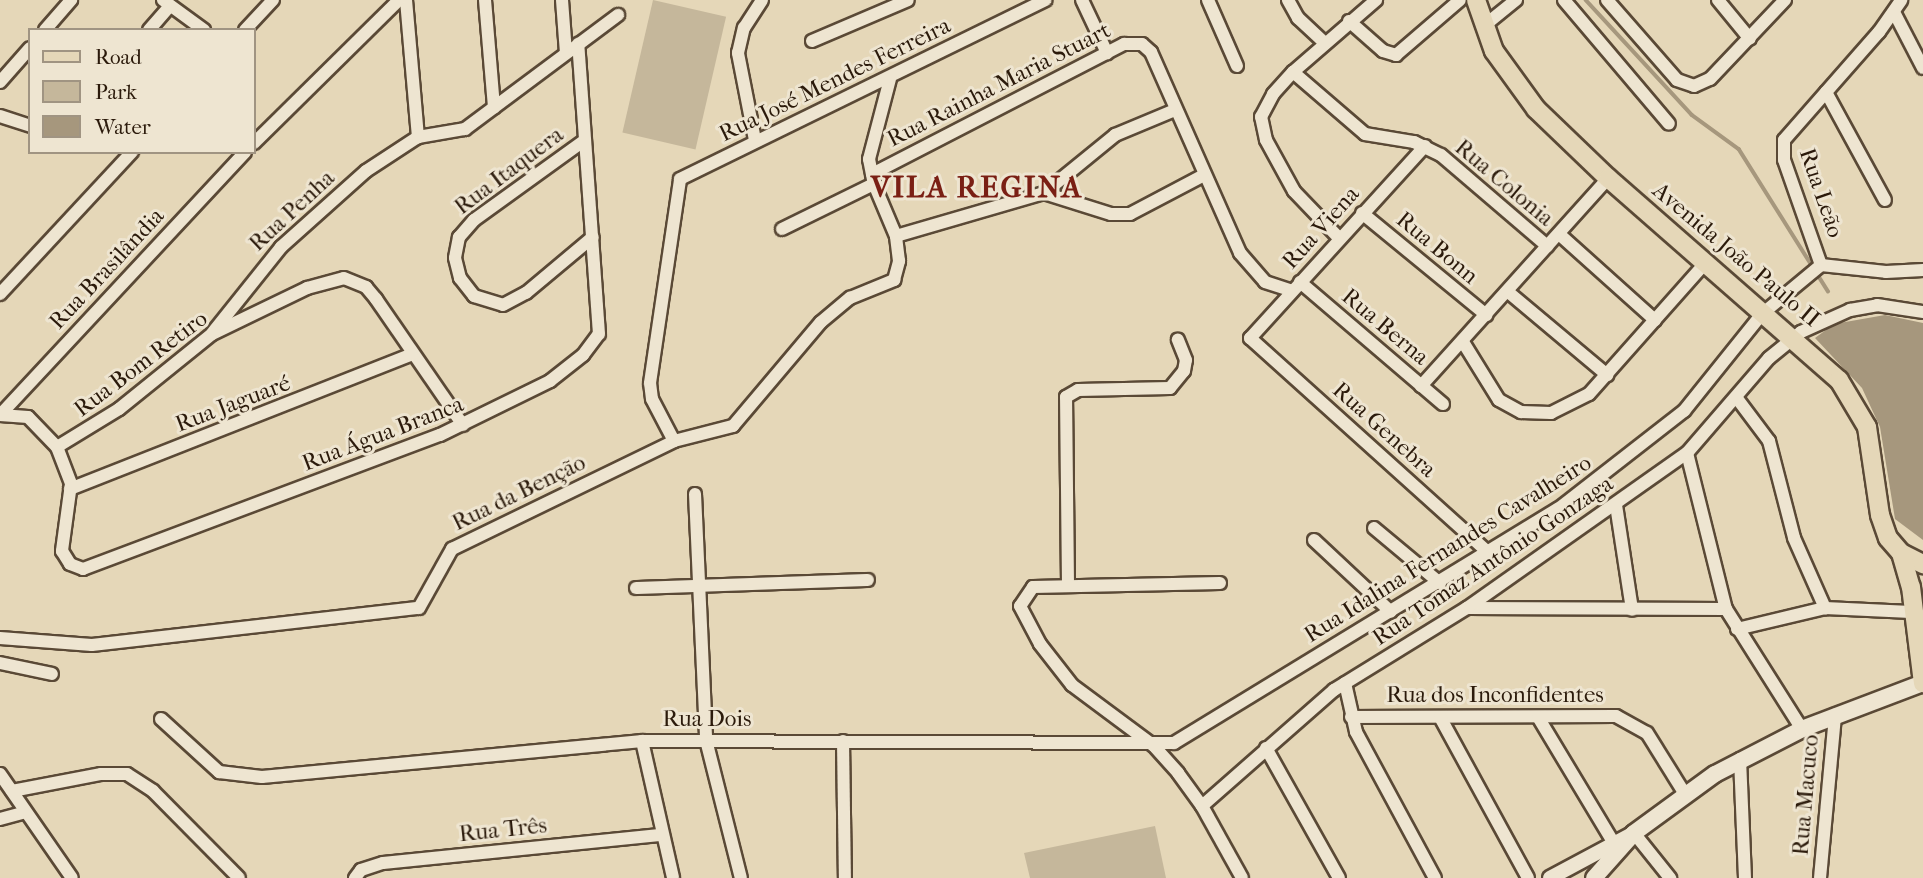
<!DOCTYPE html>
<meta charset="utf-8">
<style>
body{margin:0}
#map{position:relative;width:1923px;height:878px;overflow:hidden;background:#e5d7b8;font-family:"IM FELL French Canon",serif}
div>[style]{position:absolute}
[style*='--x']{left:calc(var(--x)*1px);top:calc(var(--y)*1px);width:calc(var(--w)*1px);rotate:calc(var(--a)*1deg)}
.green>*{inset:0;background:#c5b79b;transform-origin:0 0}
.water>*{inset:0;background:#a6977d}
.stream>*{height:3.5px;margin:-1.75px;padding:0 1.75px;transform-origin:1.75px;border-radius:1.75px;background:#a6977d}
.roads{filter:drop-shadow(2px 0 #5a4936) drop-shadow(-2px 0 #5a4936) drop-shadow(0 2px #5a4936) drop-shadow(0 -2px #5a4936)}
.minor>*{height:12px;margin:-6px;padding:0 6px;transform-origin:6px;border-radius:6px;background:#eee5d1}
.tertiary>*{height:14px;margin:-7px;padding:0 7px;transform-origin:7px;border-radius:7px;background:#eee5d1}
.secondary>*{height:16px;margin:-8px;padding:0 8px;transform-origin:8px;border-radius:8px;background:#eee5d1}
.primary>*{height:18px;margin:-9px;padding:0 9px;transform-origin:9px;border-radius:9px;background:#e5d7b8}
span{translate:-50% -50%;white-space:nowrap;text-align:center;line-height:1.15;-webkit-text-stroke:6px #eee5d1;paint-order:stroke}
.street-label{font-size:23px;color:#2b1a0b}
.district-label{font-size:30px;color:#7a1f14;font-weight:700;letter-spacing:2px}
.legend{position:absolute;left:28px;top:28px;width:228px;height:126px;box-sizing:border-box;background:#eee5d1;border:2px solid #a09482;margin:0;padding:9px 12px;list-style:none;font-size:21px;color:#2b1a0b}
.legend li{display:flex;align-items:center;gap:14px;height:35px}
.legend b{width:35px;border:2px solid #a09482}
</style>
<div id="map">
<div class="green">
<i style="left:653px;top:0;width:75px;height:136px;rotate:13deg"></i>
<i style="clip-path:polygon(1155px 826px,1166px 878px,1030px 878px,1024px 853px)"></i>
</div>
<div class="water">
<i style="clip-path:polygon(1885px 315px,1923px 323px,1923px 540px,1895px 519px,1880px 427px,1862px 388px,1815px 338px,1834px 324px)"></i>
</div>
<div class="stream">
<i style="--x:1586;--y:0;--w:156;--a:47.3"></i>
<i style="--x:1692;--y:115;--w:58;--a:35.9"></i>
<i style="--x:1739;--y:149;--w:168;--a:57.9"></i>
</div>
<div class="roads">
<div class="minor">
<i style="--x:163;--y:0;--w:51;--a:36.2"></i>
<i style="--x:406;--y:0;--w:138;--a:85"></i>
<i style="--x:485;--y:0;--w:108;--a:85.2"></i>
<i style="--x:562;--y:0;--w:53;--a:85.7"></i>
<i style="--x:1082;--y:0;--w:59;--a:64.7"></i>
<i style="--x:1208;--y:0;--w:72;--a:66.3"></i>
<i style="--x:1288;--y:0;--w:21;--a:61"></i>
<i style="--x:1298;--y:18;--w:35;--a:43"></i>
<i style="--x:1564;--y:0;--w:162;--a:49.7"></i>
<i style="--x:1607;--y:0;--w:106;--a:48.8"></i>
<i style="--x:1677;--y:80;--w:18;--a:19"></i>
<i style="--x:1694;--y:86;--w:17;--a:-24"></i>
<i style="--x:1710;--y:79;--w:109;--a:-46.5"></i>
<i style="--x:1718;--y:0;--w:50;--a:50.6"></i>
<i style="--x:1894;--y:12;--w:63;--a:62.6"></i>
<i style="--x:1349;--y:21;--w:45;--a:41.4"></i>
<i style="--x:1383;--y:51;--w:14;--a:17"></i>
<i style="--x:1396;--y:55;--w:84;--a:-40.7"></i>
<i style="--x:1485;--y:25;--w:40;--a:-39"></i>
<i style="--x:45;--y:30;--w:40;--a:-49"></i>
<i style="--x:149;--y:30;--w:32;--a:-49"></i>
<i style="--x:245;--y:30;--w:41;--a:-47"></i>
<i style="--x:812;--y:41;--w:104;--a:-23.1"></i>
<i style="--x:1293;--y:72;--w:95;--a:40.7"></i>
<i style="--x:1365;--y:134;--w:50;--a:9.3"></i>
<i style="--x:1414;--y:142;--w:30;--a:26"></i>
<i style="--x:1441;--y:155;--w:140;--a:40.6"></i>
<i style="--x:890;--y:79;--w:83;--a:104.7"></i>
<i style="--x:869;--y:159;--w:25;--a:79"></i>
<i style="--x:874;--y:184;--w:56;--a:67.1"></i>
<i style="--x:896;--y:236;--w:154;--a:-16.2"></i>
<i style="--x:1044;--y:193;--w:70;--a:17.4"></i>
<i style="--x:1111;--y:214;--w:19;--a:0"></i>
<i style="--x:1130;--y:214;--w:84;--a:-27.8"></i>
<i style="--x:0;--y:82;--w:45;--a:-48.6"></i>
<i style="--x:1826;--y:92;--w:123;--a:61.4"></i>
<i style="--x:0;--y:116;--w:32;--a:18"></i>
<i style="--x:585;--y:140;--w:137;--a:144.2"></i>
<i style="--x:474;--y:220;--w:23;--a:131"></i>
<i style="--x:459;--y:237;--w:21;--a:101"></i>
<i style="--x:455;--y:258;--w:21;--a:76"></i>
<i style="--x:460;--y:278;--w:23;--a:52"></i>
<i style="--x:474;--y:296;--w:30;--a:17"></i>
<i style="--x:503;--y:305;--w:26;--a:-28"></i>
<i style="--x:526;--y:293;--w:87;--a:-39.9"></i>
<i style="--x:755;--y:140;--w:89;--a:-101.1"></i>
<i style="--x:738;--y:53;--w:26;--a:-77"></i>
<i style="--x:744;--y:28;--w:33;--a:-57"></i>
<i style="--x:254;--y:143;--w:204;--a:-44.6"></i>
<i style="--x:1425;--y:146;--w:260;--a:132.3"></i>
<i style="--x:1250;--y:338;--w:321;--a:42"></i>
<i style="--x:872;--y:174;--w:284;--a:-27.3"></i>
<i style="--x:1124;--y:44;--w:18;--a:0"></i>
<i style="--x:1142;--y:44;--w:12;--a:42"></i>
<i style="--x:1151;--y:52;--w:220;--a:66.1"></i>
<i style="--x:1240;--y:253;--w:38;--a:49"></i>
<i style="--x:1265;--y:282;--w:28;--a:18"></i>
<i style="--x:1044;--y:193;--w:92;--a:-39.2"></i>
<i style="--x:1115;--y:135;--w:65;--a:-22.6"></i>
<i style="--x:1362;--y:213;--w:161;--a:39.4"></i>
<i style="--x:782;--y:229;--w:102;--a:-26.1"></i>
<i style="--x:1559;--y:234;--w:129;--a:41.9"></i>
<i style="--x:1339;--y:238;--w:65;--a:-133.8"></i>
<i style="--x:1294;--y:191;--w:58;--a:-118.8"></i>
<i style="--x:1266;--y:140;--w:24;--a:-102"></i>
<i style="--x:1261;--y:117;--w:26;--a:-62"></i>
<i style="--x:1273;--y:94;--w:30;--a:-48"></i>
<i style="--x:1293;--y:72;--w:110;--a:-40.9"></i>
<i style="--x:1821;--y:265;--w:65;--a:6.1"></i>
<i style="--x:1886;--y:272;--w:37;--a:-3"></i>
<i style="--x:1300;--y:282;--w:188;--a:40.5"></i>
<i style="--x:1507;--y:291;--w:131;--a:40"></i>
<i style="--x:0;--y:294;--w:194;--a:-47.1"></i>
<i style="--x:213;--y:332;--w:109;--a:-51.3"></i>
<i style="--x:281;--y:247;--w:114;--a:-41.8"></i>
<i style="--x:366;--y:171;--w:62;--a:-33.2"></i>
<i style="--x:418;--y:137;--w:48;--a:-9.7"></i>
<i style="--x:465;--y:129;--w:191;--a:-36.7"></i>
<i style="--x:1463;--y:342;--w:68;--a:58.2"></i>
<i style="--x:1499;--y:400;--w:25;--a:29"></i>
<i style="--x:1521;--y:412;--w:30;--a:2"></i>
<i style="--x:1551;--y:413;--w:42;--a:-26.6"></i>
<i style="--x:1589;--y:394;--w:176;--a:-48.4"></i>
<i style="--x:1421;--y:386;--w:280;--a:-48"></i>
<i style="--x:1736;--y:397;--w:55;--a:53.1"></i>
<i style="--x:1769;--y:441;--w:100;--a:75.5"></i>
<i style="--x:1794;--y:538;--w:77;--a:66.1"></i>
<i style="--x:0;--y:415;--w:28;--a:4"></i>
<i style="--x:28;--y:417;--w:42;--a:46"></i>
<i style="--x:57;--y:447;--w:40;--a:69"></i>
<i style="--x:71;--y:484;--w:68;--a:97.7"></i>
<i style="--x:62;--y:551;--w:15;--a:58"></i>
<i style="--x:70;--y:564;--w:14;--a:21"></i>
<i style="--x:83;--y:569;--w:381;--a:-20.6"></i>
<i style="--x:440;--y:435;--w:123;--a:-26.1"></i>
<i style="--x:550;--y:381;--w:42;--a:-38.2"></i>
<i style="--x:583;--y:355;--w:26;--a:-53"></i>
<i style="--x:599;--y:334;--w:291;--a:-94.1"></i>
<i style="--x:0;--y:415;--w:359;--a:-47"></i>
<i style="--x:674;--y:441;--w:47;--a:-117.6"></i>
<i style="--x:652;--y:399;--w:16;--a:-97"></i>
<i style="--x:650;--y:383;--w:206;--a:-81.6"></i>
<i style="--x:680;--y:179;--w:407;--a:-26.1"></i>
<i style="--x:57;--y:447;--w:73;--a:-31.5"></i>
<i style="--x:119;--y:409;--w:119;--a:-38.9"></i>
<i style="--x:212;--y:334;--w:106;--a:-25.8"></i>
<i style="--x:307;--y:288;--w:38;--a:-15"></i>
<i style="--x:344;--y:278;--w:24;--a:22"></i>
<i style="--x:366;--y:287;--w:16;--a:50"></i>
<i style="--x:376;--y:299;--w:153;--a:55.4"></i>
<i style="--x:1687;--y:453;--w:161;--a:76"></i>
<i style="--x:1726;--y:609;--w:142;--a:57.7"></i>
<i style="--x:70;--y:489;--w:366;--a:-21.5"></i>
<i style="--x:695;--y:494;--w:246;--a:87.4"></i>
<i style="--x:706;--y:740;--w:142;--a:75.8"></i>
<i style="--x:1616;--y:505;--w:106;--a:81.3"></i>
<i style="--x:1374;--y:528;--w:86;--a:39.8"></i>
<i style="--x:1314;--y:540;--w:105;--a:43.1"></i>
<i style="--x:1220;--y:583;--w:187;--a:178.8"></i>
<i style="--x:1033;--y:587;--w:23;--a:124"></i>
<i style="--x:1020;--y:606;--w:43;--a:62.2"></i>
<i style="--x:1040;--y:644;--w:52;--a:52"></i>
<i style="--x:1072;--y:685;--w:102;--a:36.6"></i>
<i style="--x:1154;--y:746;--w:36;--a:48"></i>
<i style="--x:1178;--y:773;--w:41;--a:54"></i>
<i style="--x:1202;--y:806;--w:82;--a:60.9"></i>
<i style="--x:1068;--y:585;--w:188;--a:-90.6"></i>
<i style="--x:1066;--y:397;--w:14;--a:-30"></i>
<i style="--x:1078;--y:390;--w:92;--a:-1.2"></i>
<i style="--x:1170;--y:388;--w:22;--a:-51"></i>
<i style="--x:1184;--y:371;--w:11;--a:-80"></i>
<i style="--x:1186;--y:360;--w:22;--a:-112"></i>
<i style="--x:636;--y:588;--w:232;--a:-2"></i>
<i style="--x:1467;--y:608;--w:259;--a:0.2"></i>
<i style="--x:1737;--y:629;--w:90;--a:-13.4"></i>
<i style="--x:1825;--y:608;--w:86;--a:2.7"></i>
<i style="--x:0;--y:638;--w:92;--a:4.4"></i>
<i style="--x:92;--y:645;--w:329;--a:-6.5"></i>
<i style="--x:419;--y:608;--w:68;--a:-60.8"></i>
<i style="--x:452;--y:549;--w:247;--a:-25.9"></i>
<i style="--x:674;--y:441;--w:61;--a:-14.3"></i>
<i style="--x:733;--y:426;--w:136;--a:-49.8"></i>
<i style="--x:821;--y:322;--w:38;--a:-40"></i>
<i style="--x:850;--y:298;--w:48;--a:-22.2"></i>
<i style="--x:894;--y:280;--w:20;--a:-75"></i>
<i style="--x:899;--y:261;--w:25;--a:-97"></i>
<i style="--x:0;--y:663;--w:53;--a:11.9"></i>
<i style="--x:1345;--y:683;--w:50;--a:77.3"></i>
<i style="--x:1356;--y:732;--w:166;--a:61.6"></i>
<i style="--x:1351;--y:717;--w:265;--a:-0.2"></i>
<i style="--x:1616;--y:716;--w:35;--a:29"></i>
<i style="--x:1647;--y:733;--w:72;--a:58.1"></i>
<i style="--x:1440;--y:717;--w:183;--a:61.3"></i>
<i style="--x:1538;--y:717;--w:146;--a:59"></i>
<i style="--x:161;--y:719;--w:79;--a:42.4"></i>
<i style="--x:219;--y:772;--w:43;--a:6.6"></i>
<i style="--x:262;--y:777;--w:382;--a:-5.4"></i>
<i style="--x:642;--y:741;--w:532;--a:0.22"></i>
<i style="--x:1174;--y:743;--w:450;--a:-31.4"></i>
<i style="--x:1558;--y:509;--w:160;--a:-37.9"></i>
<i style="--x:1684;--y:411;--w:124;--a:-51.2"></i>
<i style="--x:1762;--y:314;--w:77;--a:-39.7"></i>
<i style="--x:1821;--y:265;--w:111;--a:-109.4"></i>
<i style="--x:1784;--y:160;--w:20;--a:-90"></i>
<i style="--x:1784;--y:140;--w:144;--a:-48.7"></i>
<i style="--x:1879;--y:32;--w:39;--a:-55"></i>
<i style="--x:642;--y:741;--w:140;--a:77.2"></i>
<i style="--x:843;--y:741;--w:137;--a:89.2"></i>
<i style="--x:1266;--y:748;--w:149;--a:60.7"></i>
<i style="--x:1740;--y:759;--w:119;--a:87.6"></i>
<i style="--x:0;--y:774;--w:126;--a:55.3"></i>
<i style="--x:12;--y:791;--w:91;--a:-10.8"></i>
<i style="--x:101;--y:774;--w:26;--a:0"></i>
<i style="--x:127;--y:774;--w:31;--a:33"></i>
<i style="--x:153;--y:791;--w:122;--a:45.3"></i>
<i style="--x:1202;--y:806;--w:176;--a:-41.3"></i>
<i style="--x:1334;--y:690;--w:156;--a:-31.7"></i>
<i style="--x:1467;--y:608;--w:269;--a:-35.2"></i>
<i style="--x:1687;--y:453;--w:125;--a:-49.2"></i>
<i style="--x:1769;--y:358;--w:41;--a:-39.1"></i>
<i style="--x:1801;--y:332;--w:54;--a:-24.2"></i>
<i style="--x:1850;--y:310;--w:27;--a:-10"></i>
<i style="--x:1877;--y:305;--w:47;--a:8.7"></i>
<i style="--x:0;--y:819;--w:24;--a:-15"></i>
<i style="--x:1634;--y:833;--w:58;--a:51.3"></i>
<i style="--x:355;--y:878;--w:10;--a:-53"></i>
<i style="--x:361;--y:870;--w:23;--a:-18"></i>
<i style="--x:383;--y:863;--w:278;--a:-5.8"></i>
<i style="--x:1820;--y:878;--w:164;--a:-84.7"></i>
</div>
<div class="tertiary">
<i style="--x:1550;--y:878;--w:95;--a:-28.2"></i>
</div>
<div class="secondary">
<i style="--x:1594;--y:878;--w:60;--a:-48.4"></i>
<i style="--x:1634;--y:833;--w:100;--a:-36.1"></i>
<i style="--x:1715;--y:774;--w:98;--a:-27.3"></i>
<i style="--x:1802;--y:729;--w:129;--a:-20.8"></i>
</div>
<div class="primary">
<i style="--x:1476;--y:0;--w:54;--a:70.6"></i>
<i style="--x:1494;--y:51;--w:72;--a:54.1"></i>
<i style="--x:1536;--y:109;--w:100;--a:43.8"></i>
<i style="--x:1608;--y:178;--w:307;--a:41.2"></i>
<i style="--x:1839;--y:380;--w:55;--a:59.2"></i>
<i style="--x:1867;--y:427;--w:89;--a:81.6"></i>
<i style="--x:1880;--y:515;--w:24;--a:71"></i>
<i style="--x:1888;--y:538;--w:20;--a:49"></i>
<i style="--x:1901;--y:553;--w:25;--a:27"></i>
<i style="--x:1901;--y:553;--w:35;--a:74"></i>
<i style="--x:1911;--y:587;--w:97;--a:82.9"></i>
</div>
</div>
<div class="street-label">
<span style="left:835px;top:80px;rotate:-26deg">Rua José Mendes Ferreira</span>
<span style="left:999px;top:85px;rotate:-27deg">Rua Rainha Maria Stuart</span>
<span style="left:509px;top:171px;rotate:-37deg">Rua Itaquera</span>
<span style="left:1504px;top:183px;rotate:40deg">Rua Colonia</span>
<span style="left:1821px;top:193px;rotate:71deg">Rua Leão</span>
<span style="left:292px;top:211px;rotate:-43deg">Rua Penha</span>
<span style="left:1321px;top:228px;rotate:-48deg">Rua Viena</span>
<span style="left:1437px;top:248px;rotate:40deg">Rua Bonn</span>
<span style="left:1736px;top:255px;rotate:40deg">Avenida João Paulo II</span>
<span style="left:107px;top:269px;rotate:-47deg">Rua Brasilândia</span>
<span style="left:1385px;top:327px;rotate:40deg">Rua Berna</span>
<span style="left:141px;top:364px;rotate:-37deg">Rua Bom Retiro</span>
<span style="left:233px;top:404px;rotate:-21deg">Rua Jaguaré</span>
<span style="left:1384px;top:430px;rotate:42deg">Rua Genebra</span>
<span style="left:383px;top:434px;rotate:-21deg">Rua Água Branca</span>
<span style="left:519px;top:493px;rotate:-26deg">Rua da Benção</span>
<span style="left:1448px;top:549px;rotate:-32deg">Rua Idalina Fernandes Cavalheiro</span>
<span style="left:1493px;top:561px;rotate:-34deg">Rua Tomaz Antônio Gonzaga</span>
<span style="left:1495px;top:695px">Rua dos Inconfidentes</span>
<span style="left:707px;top:719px">Rua Dois</span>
<span style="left:1806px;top:795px;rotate:-85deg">Rua Macuco</span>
<span style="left:503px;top:830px;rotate:-6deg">Rua Três</span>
</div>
<div class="district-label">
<span style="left:977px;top:188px">VILA REGINA</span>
</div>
<ul class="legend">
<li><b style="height:9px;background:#e5d7b8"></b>Road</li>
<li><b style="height:19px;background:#c5b79b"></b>Park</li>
<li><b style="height:19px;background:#a6977d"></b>Water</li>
</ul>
</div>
